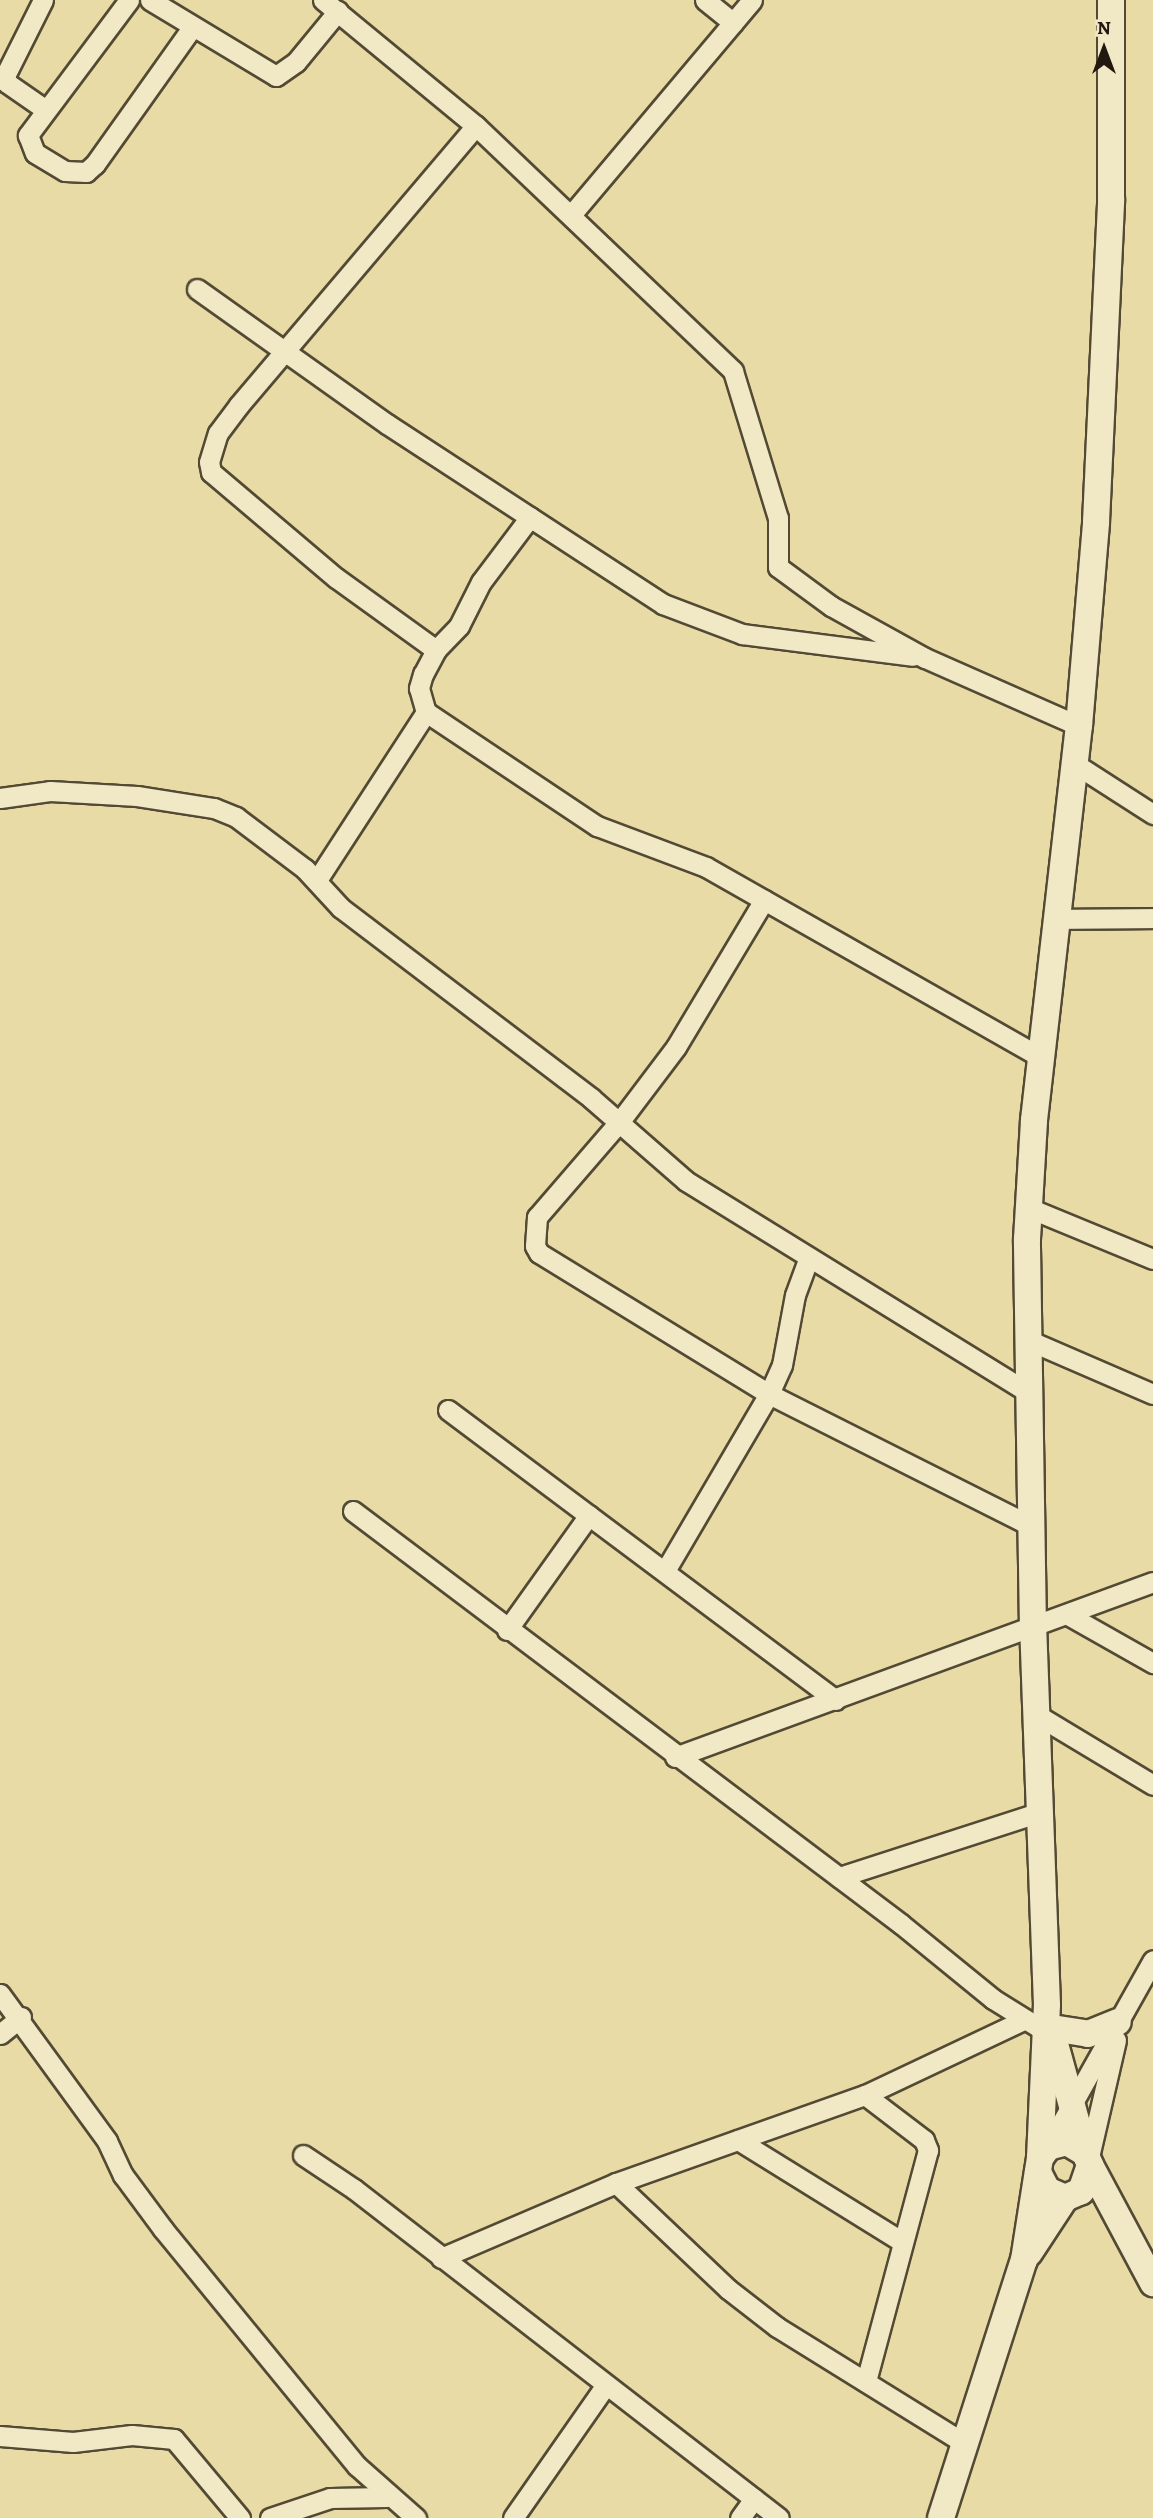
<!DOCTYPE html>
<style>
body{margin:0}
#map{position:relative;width:1153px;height:2518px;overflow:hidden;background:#e9dba6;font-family:Alegreya,serif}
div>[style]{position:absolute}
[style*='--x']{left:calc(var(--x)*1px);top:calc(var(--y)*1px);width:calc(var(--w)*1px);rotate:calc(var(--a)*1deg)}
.roads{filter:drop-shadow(2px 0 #534a35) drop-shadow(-2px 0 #534a35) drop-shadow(0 2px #534a35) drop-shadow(0 -2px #534a35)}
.street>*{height:19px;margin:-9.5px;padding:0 9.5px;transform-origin:9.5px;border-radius:9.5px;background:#f1e8c5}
.secondary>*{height:26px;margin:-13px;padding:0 13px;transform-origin:13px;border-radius:13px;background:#f1e8c5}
span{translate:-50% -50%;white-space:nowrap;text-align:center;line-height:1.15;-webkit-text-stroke:7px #f1e8c5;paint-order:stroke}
.north{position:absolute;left:1069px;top:14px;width:70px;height:70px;-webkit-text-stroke:5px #f1e8c5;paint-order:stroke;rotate:0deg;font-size:19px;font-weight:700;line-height:28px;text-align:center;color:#21190f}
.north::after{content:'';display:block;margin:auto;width:24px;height:32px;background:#21190f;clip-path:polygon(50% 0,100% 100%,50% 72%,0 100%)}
</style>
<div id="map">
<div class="roads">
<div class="street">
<i style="--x:43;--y:0;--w:85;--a:116.6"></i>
<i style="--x:5;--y:76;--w:7;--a:74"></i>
<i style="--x:7;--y:83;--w:47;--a:34.7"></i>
<i style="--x:129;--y:0;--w:169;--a:126.8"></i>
<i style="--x:28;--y:135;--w:19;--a:69"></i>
<i style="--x:35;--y:153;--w:35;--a:31"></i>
<i style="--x:65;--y:171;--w:21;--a:3"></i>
<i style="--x:86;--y:172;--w:12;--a:-42"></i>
<i style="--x:95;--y:164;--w:166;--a:-54.6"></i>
<i style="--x:150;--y:0;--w:147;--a:31.1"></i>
<i style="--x:276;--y:76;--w:24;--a:-35"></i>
<i style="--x:296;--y:62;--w:66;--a:-50.5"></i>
<i style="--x:323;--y:0;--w:198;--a:39.5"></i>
<i style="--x:476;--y:126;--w:355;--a:43.6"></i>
<i style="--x:733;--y:371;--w:154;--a:73"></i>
<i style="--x:778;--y:518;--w:49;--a:90"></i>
<i style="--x:778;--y:567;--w:66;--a:36.3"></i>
<i style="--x:831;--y:606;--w:107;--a:29"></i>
<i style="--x:925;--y:658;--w:168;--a:23.8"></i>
<i style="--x:705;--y:0;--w:36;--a:39"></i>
<i style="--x:571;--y:215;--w:281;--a:-49.9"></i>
<i style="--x:197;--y:289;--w:233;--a:35.4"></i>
<i style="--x:387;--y:424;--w:330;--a:33.1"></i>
<i style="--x:663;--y:604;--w:85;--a:20.8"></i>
<i style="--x:742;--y:634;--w:172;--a:7.3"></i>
<i style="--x:530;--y:517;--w:81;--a:127"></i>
<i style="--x:481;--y:582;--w:49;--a:116.6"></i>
<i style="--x:459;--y:626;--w:33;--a:134"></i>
<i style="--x:436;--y:650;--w:27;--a:118"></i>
<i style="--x:423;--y:674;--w:15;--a:106"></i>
<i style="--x:419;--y:688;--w:25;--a:74"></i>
<i style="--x:426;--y:712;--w:206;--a:33.7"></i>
<i style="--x:597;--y:826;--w:116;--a:20.6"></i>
<i style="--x:706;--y:867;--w:385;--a:29.6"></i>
<i style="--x:436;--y:650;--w:123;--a:-144.2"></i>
<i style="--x:336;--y:578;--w:164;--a:-139.7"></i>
<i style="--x:211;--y:472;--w:10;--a:-101"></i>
<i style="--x:209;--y:462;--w:30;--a:-73"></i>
<i style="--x:218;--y:433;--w:35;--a:-53"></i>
<i style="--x:239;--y:405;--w:366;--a:-49.7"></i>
<i style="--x:1075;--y:764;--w:93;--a:32.7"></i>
<i style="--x:0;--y:798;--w:50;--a:-8"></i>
<i style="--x:50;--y:791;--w:87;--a:3.3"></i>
<i style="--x:137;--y:796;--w:78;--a:8.9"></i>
<i style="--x:214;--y:808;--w:24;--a:22"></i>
<i style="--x:236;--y:817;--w:86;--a:37"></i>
<i style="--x:305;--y:869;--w:53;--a:47.3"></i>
<i style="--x:341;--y:908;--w:314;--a:37.2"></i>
<i style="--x:591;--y:1098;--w:126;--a:41.1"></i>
<i style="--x:686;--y:1181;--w:402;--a:31.7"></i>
<i style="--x:317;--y:880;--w:200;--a:-57"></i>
<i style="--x:764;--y:900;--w:171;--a:120.9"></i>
<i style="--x:676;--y:1047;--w:93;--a:127.1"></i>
<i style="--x:620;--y:1121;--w:127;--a:130.8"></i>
<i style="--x:537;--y:1217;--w:29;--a:94"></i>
<i style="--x:535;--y:1246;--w:8;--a:60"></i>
<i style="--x:539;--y:1253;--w:270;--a:31.5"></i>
<i style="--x:769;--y:1394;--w:293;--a:26.7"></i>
<i style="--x:1056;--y:919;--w:97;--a:-0.6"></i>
<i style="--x:1029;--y:1208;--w:134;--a:22.4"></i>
<i style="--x:1028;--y:1340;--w:136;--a:23.4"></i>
<i style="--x:448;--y:1410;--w:484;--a:36.8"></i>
<i style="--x:353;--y:1511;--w:686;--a:37"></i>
<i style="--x:901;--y:1924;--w:119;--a:39.2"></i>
<i style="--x:993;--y:1999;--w:72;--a:31.9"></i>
<i style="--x:665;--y:1571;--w:205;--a:-59.6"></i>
<i style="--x:769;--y:1394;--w:32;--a:-66"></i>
<i style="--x:782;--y:1365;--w:71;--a:-79.5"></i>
<i style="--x:795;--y:1295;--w:40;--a:-69.8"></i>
<i style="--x:1068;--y:1615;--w:98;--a:29.5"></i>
<i style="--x:507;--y:1630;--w:141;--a:-54.5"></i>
<i style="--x:1037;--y:1715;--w:135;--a:31.1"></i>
<i style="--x:675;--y:1757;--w:509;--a:-20.11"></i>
<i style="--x:839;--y:1877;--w:211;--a:-17.9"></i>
<i style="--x:0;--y:1994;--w:182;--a:53.9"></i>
<i style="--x:107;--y:2141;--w:38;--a:65"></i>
<i style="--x:123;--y:2175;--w:67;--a:53.5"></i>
<i style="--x:163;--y:2229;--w:306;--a:50.7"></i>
<i style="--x:357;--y:2466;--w:79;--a:41.4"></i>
<i style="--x:0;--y:2034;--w:27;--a:-39"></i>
<i style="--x:865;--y:2095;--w:74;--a:37.3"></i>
<i style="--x:924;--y:2140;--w:11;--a:68"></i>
<i style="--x:928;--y:2150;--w:240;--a:105"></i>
<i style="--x:738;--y:2140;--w:192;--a:31.8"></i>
<i style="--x:1048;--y:2147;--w:214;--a:-60.7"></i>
<i style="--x:303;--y:2155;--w:61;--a:33.7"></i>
<i style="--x:354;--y:2189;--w:537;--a:37.74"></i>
<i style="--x:1089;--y:2157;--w:120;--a:-77"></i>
<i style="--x:616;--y:2183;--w:154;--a:43.4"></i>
<i style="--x:728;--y:2289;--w:62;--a:37.8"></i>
<i style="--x:777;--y:2327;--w:222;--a:31.8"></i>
<i style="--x:441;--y:2258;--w:190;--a:-23.2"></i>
<i style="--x:616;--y:2183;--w:264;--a:-19.5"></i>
<i style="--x:865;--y:2095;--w:176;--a:-25.3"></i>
<i style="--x:0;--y:2436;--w:73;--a:4.7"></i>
<i style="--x:73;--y:2442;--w:59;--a:-6.8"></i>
<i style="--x:132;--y:2435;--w:42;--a:5.4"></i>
<i style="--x:174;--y:2439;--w:103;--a:50.1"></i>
<i style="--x:270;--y:2518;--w:63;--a:-18.4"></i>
<i style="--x:330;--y:2498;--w:57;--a:-1"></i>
<i style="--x:513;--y:2518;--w:161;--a:-55.1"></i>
<i style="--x:740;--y:2518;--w:24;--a:-54"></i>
</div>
<div class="secondary">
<i style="--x:1052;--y:2028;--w:36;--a:9"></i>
<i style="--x:1088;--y:2034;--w:32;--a:-22"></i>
<i style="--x:1055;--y:2044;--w:113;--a:74.6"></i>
<i style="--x:1040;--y:2158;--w:153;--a:-87.4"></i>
<i style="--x:1047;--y:2005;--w:376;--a:-92.1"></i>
<i style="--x:1033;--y:1629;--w:390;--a:-90.9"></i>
<i style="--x:1027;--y:1239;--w:119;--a:-86.6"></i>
<i style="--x:1034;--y:1120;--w:397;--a:-83.5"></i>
<i style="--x:1079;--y:726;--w:205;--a:-85.2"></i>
<i style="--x:1096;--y:522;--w:323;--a:-87.3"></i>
<i style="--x:1111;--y:199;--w:199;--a:-90"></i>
<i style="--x:1090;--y:2165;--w:134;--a:61.9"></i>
<i style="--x:1029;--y:2253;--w:66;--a:-56.8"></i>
<i style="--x:941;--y:2518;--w:271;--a:-72.2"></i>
<i style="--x:1024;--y:2260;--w:103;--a:-81.1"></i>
<i style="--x:1040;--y:2158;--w:14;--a:-54"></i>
<i style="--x:1048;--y:2147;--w:20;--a:-15"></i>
<i style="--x:1067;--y:2142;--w:21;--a:31"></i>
<i style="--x:1085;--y:2153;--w:13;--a:67"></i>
<i style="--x:1090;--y:2165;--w:28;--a:109"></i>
<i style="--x:1081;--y:2191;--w:17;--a:156"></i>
<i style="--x:1065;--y:2198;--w:20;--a:-156"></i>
<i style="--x:1047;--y:2190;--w:20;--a:-117"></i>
</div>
</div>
<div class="north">N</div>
</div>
